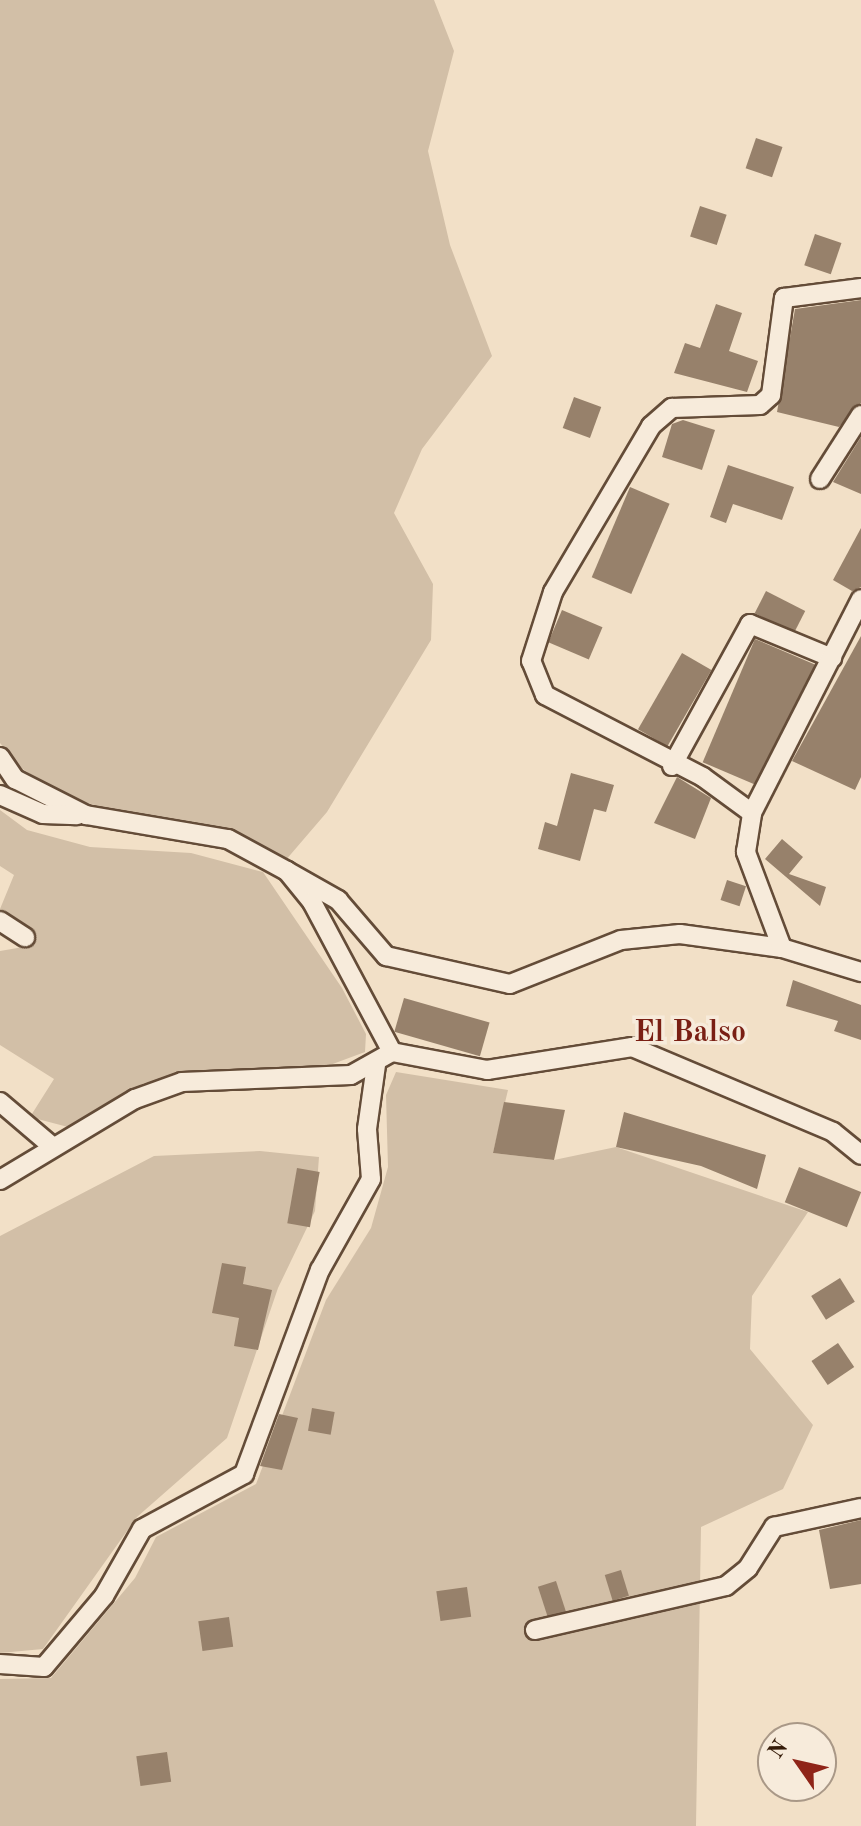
<!DOCTYPE html>
<style>
body{margin:0}
#map{position:relative;width:861px;height:1826px;overflow:hidden;background:#f2e0c7;font-family:"Old Standard TT",serif}
div>[style]{position:absolute}
[style*='--x']{left:calc(var(--x)*1px);top:calc(var(--y)*1px);width:calc(var(--w)*1px);rotate:calc(var(--a)*1deg)}
.green>*{inset:0;background:#d2bfa7}
.building>*{inset:0;background:#97816b;transform-origin:0 0}
.roads{filter:drop-shadow(2px 0 #644c38) drop-shadow(-2px 0 #644c38) drop-shadow(0 2px #644c38) drop-shadow(0 -2px #644c38)}
.minor>*{height:18px;margin:-9px;padding:0 9px;transform-origin:9px;border-radius:9px;background:#f7ebdb}
span{translate:-50% -50%;white-space:nowrap;text-align:center;line-height:1.15;-webkit-text-stroke:7px #f7ebdb;paint-order:stroke}
.neighbourhood-label{font-size:30px;color:#7a1f14;font-weight:700}
.north{position:absolute;left:757px;top:1722px;width:80px;height:80px;box-sizing:border-box;background:#f7ebdb;border:2px solid #a99887;border-radius:50%;rotate:304deg;font-size:22px;font-weight:700;line-height:32px;text-align:center;color:#351b08}
.north::after{content:'';display:block;margin:auto;width:28px;height:36px;background:#8f2418;clip-path:polygon(50% 0,100% 100%,50% 72%,0 100%)}
</style>
<div id="map">
<div class="green">
<i style="clip-path:polygon(0 0,434px 0,454px 51px,428px 151px,450px 245px,492px 356px,422px 449px,394px 513px,433px 584px,431px 640px,327px 812px,285px 861px,64px 796px,21px 768px,0 743px)"></i>
<i style="clip-path:polygon(0 810px,27px 830px,90px 847px,191px 853px,263px 872px,342px 988px,366px 1034px,365px 1052px,330px 1065px,144px 1083px,68px 1127px,30px 1117px,54px 1079px,0 1045px,0 951px,35px 945px,36px 934px,0 909px,14px 875px,0 866px)"></i>
<i style="clip-path:polygon(396px 1072px,508px 1090px,493px 1153px,554px 1160px,616px 1147px,808px 1212px,752px 1296px,750px 1349px,813px 1425px,783px 1489px,701px 1527px,696px 1826px,0 1826px,0 1679px,51px 1678px,135px 1578px,156px 1537px,256px 1484px,326px 1300px,371px 1228px,388px 1167px,386px 1095px)"></i>
<i style="clip-path:polygon(260px 1151px,319px 1157px,315px 1211px,278px 1288px,227px 1438px,137px 1517px,43px 1649px,0 1653px,0 1236px,154px 1156px)"></i>
</div>
<div class="building">
<i style="left:756px;top:138px;width:28px;height:32px;rotate:19deg"></i>
<i style="left:700px;top:206px;width:28px;height:32px;rotate:18deg"></i>
<i style="left:815px;top:234px;width:28px;height:33px;rotate:19deg"></i>
<i style="clip-path:polygon(861px 300px,861px 403px,839px 427px,777px 412px,795px 309px)"></i>
<i style="clip-path:polygon(716px 304px,742px 313px,729px 351px,758px 361px,747px 392px,674px 373px,685px 343px,700px 348px)"></i>
<i style="left:574px;top:397px;width:29px;height:33px;rotate:20deg"></i>
<i style="clip-path:polygon(683px 420px,715px 430px,702px 470px,662px 457px,672px 424px)"></i>
<i style="clip-path:polygon(861px 437px,861px 494px,833px 482px)"></i>
<i style="clip-path:polygon(728px 465px,794px 487px,782px 520px,733px 504px,726px 523px,710px 517px)"></i>
<i style="left:630px;top:487px;width:43px;height:98px;rotate:23deg"></i>
<i style="clip-path:polygon(861px 528px,861px 587px,852px 591px,833px 580px)"></i>
<i style="left:766px;top:591px;width:44px;height:25px;rotate:27deg"></i>
<i style="left:562px;top:610px;width:44px;height:35px;rotate:23deg"></i>
<i style="clip-path:polygon(861px 636px,861px 777px,855px 790px,792px 761px)"></i>
<i style="left:755px;top:639px;width:65px;height:134px;rotate:23deg"></i>
<i style="left:682px;top:653px;width:34px;height:88px;rotate:30deg"></i>
<i style="clip-path:polygon(571px 773px,614px 785px,606px 812px,594px 809px,580px 861px,538px 849px,545px 822px,557px 826px)"></i>
<i style="clip-path:polygon(677px 777px,711px 798px,695px 839px,654px 823px)"></i>
<i style="clip-path:polygon(782px 839px,803px 857px,789px 874px,826px 887px,820px 906px,765px 859px)"></i>
<i style="left:727px;top:880px;width:20px;height:21px;rotate:18deg"></i>
<i style="clip-path:polygon(793px 980px,861px 1005px,861px 1040px,834px 1031px,838px 1021px,786px 1006px)"></i>
<i style="left:404px;top:998px;width:89px;height:35px;rotate:16deg"></i>
<i style="clip-path:polygon(504px 1102px,565px 1110px,554px 1160px,493px 1153px)"></i>
<i style="clip-path:polygon(624px 1112px,766px 1155px,757px 1189px,701px 1166px,616px 1147px)"></i>
<i style="left:799px;top:1167px;width:67px;height:38px;rotate:22deg"></i>
<i style="left:297px;top:1168px;width:23px;height:56px;rotate:10deg"></i>
<i style="clip-path:polygon(222px 1263px,246px 1267px,243px 1284px,272px 1290px,258px 1350px,234px 1346px,239px 1318px,212px 1313px)"></i>
<i style="left:840px;top:1278px;width:28px;height:34px;rotate:58deg"></i>
<i style="left:838px;top:1343px;width:29px;height:32px;rotate:56deg"></i>
<i style="left:312px;top:1408px;width:23px;height:23px;rotate:10deg"></i>
<i style="clip-path:polygon(279px 1414px,298px 1418px,282px 1470px,260px 1466px)"></i>
<i style="clip-path:polygon(861px 1520px,861px 1584px,830px 1589px,819px 1530px)"></i>
<i style="left:621px;top:1570px;width:27px;height:17px;rotate:73deg"></i>
<i style="left:556px;top:1581px;width:32px;height:19px;rotate:72deg"></i>
<i style="left:467px;top:1587px;width:30px;height:31px;rotate:82deg"></i>
<i style="left:229px;top:1617px;width:30px;height:31px;rotate:82deg"></i>
<i style="left:167px;top:1752px;width:30px;height:31px;rotate:82deg"></i>
</div>
<div class="roads">
<div class="minor">
<i style="--x:820;--y:479;--w:76;--a:-57.4"></i>
<i style="--x:0;--y:757;--w:27;--a:56"></i>
<i style="--x:15;--y:779;--w:80;--a:26.9"></i>
<i style="--x:86;--y:815;--w:144;--a:9.6"></i>
<i style="--x:228;--y:839;--w:67;--a:28.5"></i>
<i style="--x:287;--y:871;--w:40;--a:51"></i>
<i style="--x:312;--y:902;--w:170;--a:61.9"></i>
<i style="--x:672;--y:766;--w:162;--a:-61.2"></i>
<i style="--x:750;--y:624;--w:89;--a:22.5"></i>
<i style="--x:0;--y:795;--w:47;--a:23.8"></i>
<i style="--x:43;--y:814;--w:34;--a:2"></i>
<i style="--x:752;--y:813;--w:61;--a:-143.7"></i>
<i style="--x:703;--y:777;--w:178;--a:-152.6"></i>
<i style="--x:545;--y:695;--w:37;--a:-112"></i>
<i style="--x:531;--y:661;--w:72;--a:-72.3"></i>
<i style="--x:553;--y:592;--w:193;--a:-59.4"></i>
<i style="--x:651;--y:426;--w:28;--a:-41"></i>
<i style="--x:672;--y:408;--w:88;--a:-2"></i>
<i style="--x:760;--y:405;--w:15;--a:-42"></i>
<i style="--x:771;--y:395;--w:98;--a:-82.4"></i>
<i style="--x:784;--y:298;--w:78;--a:-7.4"></i>
<i style="--x:287;--y:871;--w:59;--a:29.6"></i>
<i style="--x:338;--y:900;--w:74;--a:49.4"></i>
<i style="--x:386;--y:956;--w:127;--a:12.7"></i>
<i style="--x:510;--y:984;--w:119;--a:-21.6"></i>
<i style="--x:621;--y:940;--w:59;--a:-5.8"></i>
<i style="--x:680;--y:934;--w:103;--a:7.8"></i>
<i style="--x:782;--y:948;--w:83;--a:16.9"></i>
<i style="--x:0;--y:921;--w:30;--a:33"></i>
<i style="--x:782;--y:948;--w:103;--a:-110.6"></i>
<i style="--x:746;--y:852;--w:39;--a:-81"></i>
<i style="--x:752;--y:813;--w:240;--a:-63"></i>
<i style="--x:0;--y:1102;--w:70;--a:40.3"></i>
<i style="--x:0;--y:1180;--w:157;--a:-31"></i>
<i style="--x:135;--y:1099;--w:50;--a:-19.9"></i>
<i style="--x:182;--y:1082;--w:169;--a:-2.4"></i>
<i style="--x:351;--y:1075;--w:47;--a:-29.3"></i>
<i style="--x:392;--y:1052;--w:97;--a:10.7"></i>
<i style="--x:487;--y:1070;--w:147;--a:-9"></i>
<i style="--x:632;--y:1047;--w:218;--a:22.9"></i>
<i style="--x:833;--y:1132;--w:36;--a:39"></i>
<i style="--x:535;--y:1630;--w:196;--a:-13"></i>
<i style="--x:726;--y:1586;--w:28;--a:-39"></i>
<i style="--x:748;--y:1568;--w:49;--a:-57.6"></i>
<i style="--x:774;--y:1527;--w:89;--a:-12.3"></i>
<i style="--x:0;--y:1664;--w:44;--a:3.9"></i>
<i style="--x:44;--y:1667;--w:93;--a:-49.8"></i>
<i style="--x:104;--y:1596;--w:77;--a:-60.4"></i>
<i style="--x:142;--y:1529;--w:116;--a:-28.3"></i>
<i style="--x:244;--y:1474;--w:218;--a:-69.6"></i>
<i style="--x:320;--y:1270;--w:104;--a:-60.7"></i>
<i style="--x:371;--y:1179;--w:50;--a:-94.6"></i>
<i style="--x:367;--y:1129;--w:65;--a:-82"></i>
</div>
</div>
<div class="neighbourhood-label">
<span style="left:690px;top:1033px">El Balso</span>
</div>
<div class="north">N</div>
</div>
